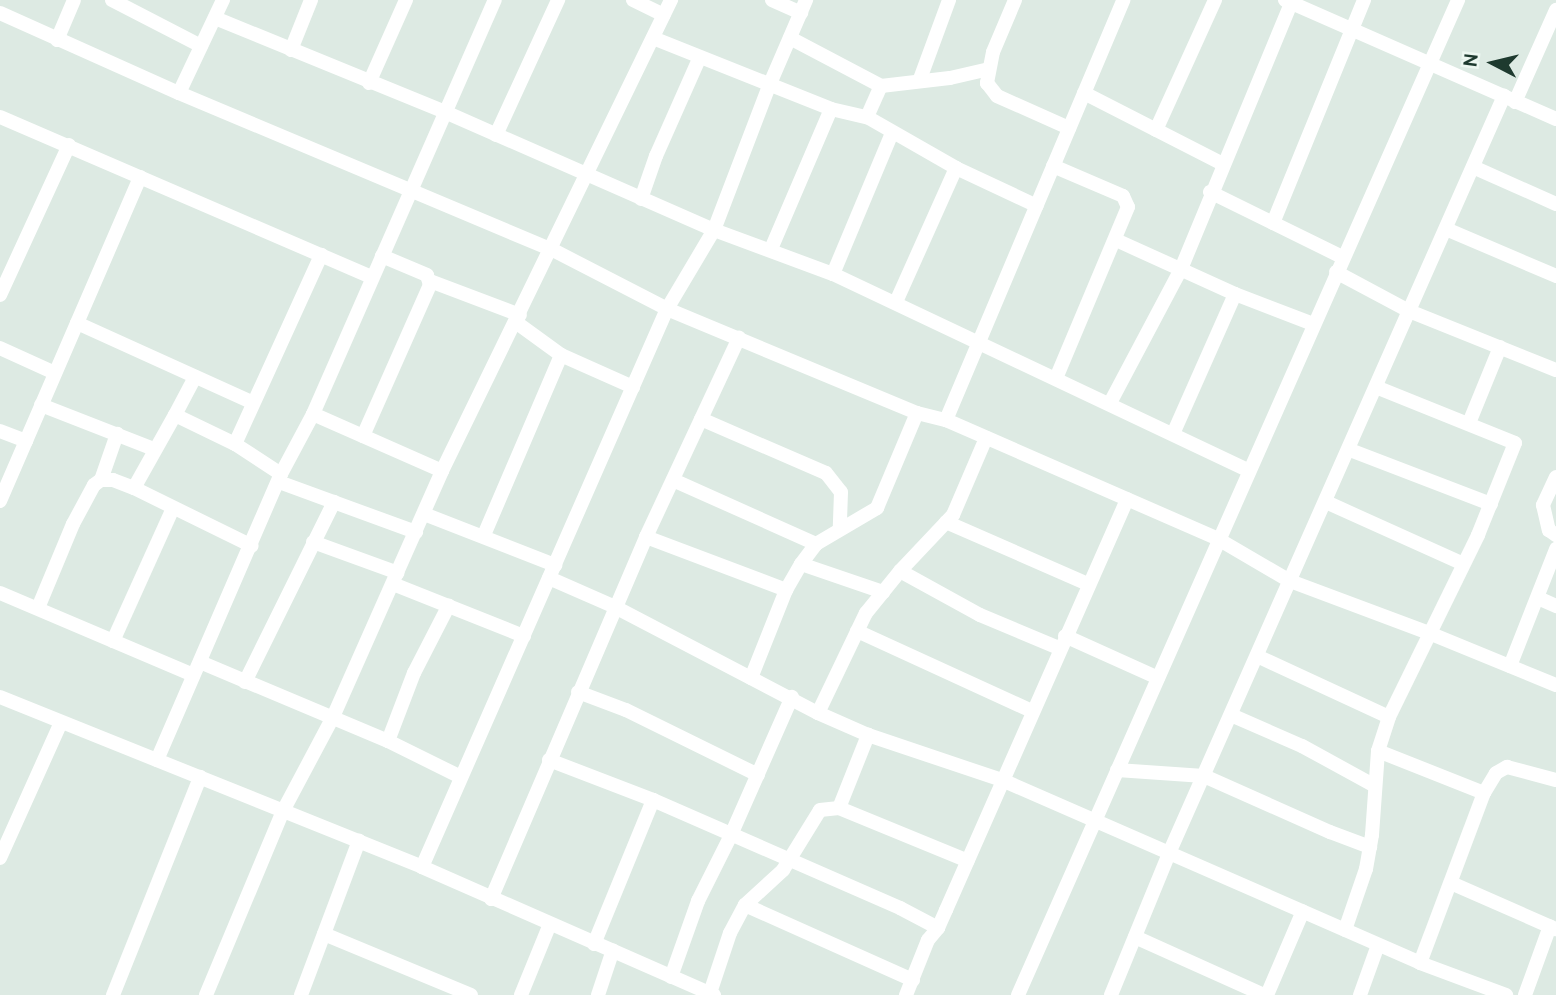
<!DOCTYPE html>
<style>
body{margin:0}
#map{position:relative;width:1556px;height:995px;overflow:hidden;background:#ddeae3;font-family:Overpass,sans-serif}
div>[style]{position:absolute}
[style*='--x']{left:calc(var(--x)*1px);top:calc(var(--y)*1px);width:calc(var(--w)*1px);rotate:calc(var(--a)*1deg)}
.minor>*{height:14px;margin:-7px;padding:0 7px;transform-origin:7px;border-radius:7px;background:#fff}
span{translate:-50% -50%;white-space:nowrap;text-align:center;line-height:1.15;-webkit-text-stroke:7px #edf7f1;paint-order:stroke}
.north{position:absolute;left:1458px;top:28px;width:70px;height:70px;-webkit-text-stroke:5px #edf7f1;paint-order:stroke;rotate:277deg;font-size:19px;font-weight:700;line-height:28px;text-align:center;color:#1e3a2f}
.north::after{content:'';display:block;margin:auto;width:24px;height:32px;background:#1e3a2f;clip-path:polygon(50% 0,100% 100%,50% 72%,0 100%)}
</style>
<div id="map">
<div class="minor">
<i style="--x:112;--y:0;--w:100;--a:27.3"></i>
<i style="--x:633;--y:0;--w:34;--a:26"></i>
<i style="--x:772;--y:0;--w:32;--a:24"></i>
<i style="--x:1015;--y:0;--w:56;--a:112.9"></i>
<i style="--x:993;--y:52;--w:32;--a:101"></i>
<i style="--x:987;--y:83;--w:16;--a:52"></i>
<i style="--x:997;--y:96;--w:79;--a:24"></i>
<i style="--x:1285;--y:0;--w:296;--a:23.7"></i>
<i style="--x:0;--y:13;--w:196;--a:24.1"></i>
<i style="--x:179;--y:93;--w:403;--a:22.8"></i>
<i style="--x:551;--y:249;--w:131;--a:27.3"></i>
<i style="--x:667;--y:309;--w:271;--a:22.6"></i>
<i style="--x:917;--y:413;--w:30;--a:14"></i>
<i style="--x:946;--y:420;--w:297;--a:23.6"></i>
<i style="--x:1218;--y:539;--w:83;--a:30.3"></i>
<i style="--x:1290;--y:581;--w:148;--a:20.5"></i>
<i style="--x:1429;--y:633;--w:137;--a:22.3"></i>
<i style="--x:215;--y:18;--w:248;--a:22.2"></i>
<i style="--x:445;--y:112;--w:294;--a:23.7"></i>
<i style="--x:714;--y:230;--w:127;--a:20.3"></i>
<i style="--x:833;--y:274;--w:460;--a:25.3"></i>
<i style="--x:653;--y:38;--w:192;--a:21.7"></i>
<i style="--x:831;--y:109;--w:37;--a:13"></i>
<i style="--x:867;--y:117;--w:103;--a:29.8"></i>
<i style="--x:956;--y:168;--w:89;--a:25.1"></i>
<i style="--x:790;--y:38;--w:103;--a:27.8"></i>
<i style="--x:881;--y:86;--w:69;--a:-6.6"></i>
<i style="--x:950;--y:78;--w:39;--a:-13"></i>
<i style="--x:57;--y:40;--w:43;--a:-67"></i>
<i style="--x:291;--y:50;--w:54;--a:-68.2"></i>
<i style="--x:920;--y:79;--w:84;--a:-69.8"></i>
<i style="--x:369;--y:83;--w:91;--a:-66"></i>
<i style="--x:179;--y:93;--w:103;--a:-64.7"></i>
<i style="--x:1084;--y:93;--w:156;--a:27.1"></i>
<i style="--x:1515;--y:102;--w:101;--a:-66"></i>
<i style="--x:0;--y:117;--w:405;--a:23.3"></i>
<i style="--x:867;--y:117;--w:34;--a:-66"></i>
<i style="--x:1156;--y:130;--w:143;--a:-65.6"></i>
<i style="--x:496;--y:135;--w:149;--a:-65.3"></i>
<i style="--x:1053;--y:166;--w:76;--a:23.2"></i>
<i style="--x:1123;--y:196;--w:12;--a:66"></i>
<i style="--x:1128;--y:207;--w:186;--a:112.8"></i>
<i style="--x:1473;--y:167;--w:91;--a:24"></i>
<i style="--x:1210;--y:192;--w:147;--a:26.2"></i>
<i style="--x:641;--y:199;--w:46;--a:-70.8"></i>
<i style="--x:656;--y:156;--w:106;--a:-66.1"></i>
<i style="--x:1273;--y:223;--w:241;--a:-67.8"></i>
<i style="--x:1446;--y:229;--w:120;--a:23.1"></i>
<i style="--x:1116;--y:240;--w:131;--a:24.4"></i>
<i style="--x:1235;--y:294;--w:84;--a:21"></i>
<i style="--x:771;--y:249;--w:152;--a:-66.8"></i>
<i style="--x:1336;--y:272;--w:83;--a:28.1"></i>
<i style="--x:1409;--y:311;--w:158;--a:21.9"></i>
<i style="--x:833;--y:274;--w:153;--a:-67.3"></i>
<i style="--x:430;--y:281;--w:96;--a:20.7"></i>
<i style="--x:0;--y:295;--w:165;--a:-65.3"></i>
<i style="--x:896;--y:302;--w:147;--a:-65.9"></i>
<i style="--x:77;--y:323;--w:193;--a:24.4"></i>
<i style="--x:517;--y:323;--w:54;--a:36"></i>
<i style="--x:561;--y:355;--w:79;--a:24"></i>
<i style="--x:0;--y:348;--w:60;--a:24.4"></i>
<i style="--x:1110;--y:403;--w:152;--a:-62.1"></i>
<i style="--x:1181;--y:269;--w:288;--a:-67.5"></i>
<i style="--x:41;--y:405;--w:121;--a:21.3"></i>
<i style="--x:313;--y:414;--w:141;--a:23.8"></i>
<i style="--x:175;--y:415;--w:43;--a:-62.2"></i>
<i style="--x:701;--y:419;--w:136;--a:23.4"></i>
<i style="--x:826;--y:473;--w:24;--a:52"></i>
<i style="--x:841;--y:492;--w:36;--a:92"></i>
<i style="--x:946;--y:420;--w:456;--a:-67.1"></i>
<i style="--x:1469;--y:423;--w:82;--a:-67.8"></i>
<i style="--x:0;--y:431;--w:28;--a:21"></i>
<i style="--x:1173;--y:434;--w:153;--a:-66.1"></i>
<i style="--x:363;--y:436;--w:165;--a:-66.1"></i>
<i style="--x:430;--y:285;--w:10;--a:-107"></i>
<i style="--x:427;--y:275;--w:49;--a:-157.1"></i>
<i style="--x:235;--y:444;--w:208;--a:-65.5"></i>
<i style="--x:1350;--y:450;--w:151;--a:21"></i>
<i style="--x:1556;--y:477;--w:31;--a:115"></i>
<i style="--x:1543;--y:505;--w:26;--a:77"></i>
<i style="--x:1549;--y:530;--w:9;--a:36"></i>
<i style="--x:101;--y:480;--w:49;--a:-70.8"></i>
<i style="--x:673;--y:480;--w:157;--a:24.1"></i>
<i style="--x:279;--y:482;--w:146;--a:20.1"></i>
<i style="--x:134;--y:488;--w:84;--a:-60.7"></i>
<i style="--x:175;--y:415;--w:67;--a:25.8"></i>
<i style="--x:235;--y:444;--w:55;--a:33.1"></i>
<i style="--x:0;--y:501;--w:353;--a:-66.6"></i>
<i style="--x:1326;--y:502;--w:150;--a:24.3"></i>
<i style="--x:424;--y:514;--w:141;--a:21.3"></i>
<i style="--x:946;--y:522;--w:155;--a:23.6"></i>
<i style="--x:484;--y:535;--w:196;--a:-66.8"></i>
<i style="--x:646;--y:537;--w:150;--a:20.7"></i>
<i style="--x:313;--y:542;--w:90;--a:20"></i>
<i style="--x:801;--y:564;--w:87;--a:18.9"></i>
<i style="--x:900;--y:571;--w:91;--a:28.8"></i>
<i style="--x:980;--y:615;--w:86;--a:22.7"></i>
<i style="--x:549;--y:578;--w:72;--a:23.7"></i>
<i style="--x:615;--y:607;--w:229;--a:27.6"></i>
<i style="--x:818;--y:713;--w:55;--a:23.7"></i>
<i style="--x:868;--y:735;--w:141;--a:18.6"></i>
<i style="--x:1002;--y:780;--w:456;--a:23.6"></i>
<i style="--x:1420;--y:963;--w:92;--a:20.4"></i>
<i style="--x:393;--y:584;--w:141;--a:21.7"></i>
<i style="--x:0;--y:593;--w:210;--a:23"></i>
<i style="--x:1538;--y:598;--w:20;--a:24"></i>
<i style="--x:38;--y:608;--w:91;--a:-67.4"></i>
<i style="--x:73;--y:524;--w:44;--a:-61.7"></i>
<i style="--x:94;--y:485;--w:9;--a:-36"></i>
<i style="--x:101;--y:480;--w:12;--a:0"></i>
<i style="--x:113;--y:480;--w:22;--a:21"></i>
<i style="--x:134;--y:488;--w:131;--a:26.2"></i>
<i style="--x:857;--y:631;--w:192;--a:24.6"></i>
<i style="--x:1065;--y:636;--w:102;--a:24.3"></i>
<i style="--x:113;--y:641;--w:146;--a:-65.7"></i>
<i style="--x:1257;--y:656;--w:145;--a:24.8"></i>
<i style="--x:200;--y:662;--w:204;--a:22.8"></i>
<i style="--x:388;--y:741;--w:81;--a:26.3"></i>
<i style="--x:1510;--y:666;--w:126;--a:-68.5"></i>
<i style="--x:751;--y:678;--w:95;--a:-68.3"></i>
<i style="--x:786;--y:590;--w:30;--a:-60"></i>
<i style="--x:801;--y:564;--w:25;--a:-53"></i>
<i style="--x:816;--y:544;--w:71;--a:-30.5"></i>
<i style="--x:877;--y:508;--w:103;--a:-67.2"></i>
<i style="--x:245;--y:682;--w:201;--a:-63.7"></i>
<i style="--x:578;--y:692;--w:51;--a:20.6"></i>
<i style="--x:626;--y:710;--w:147;--a:26.2"></i>
<i style="--x:0;--y:697;--w:455;--a:21.9"></i>
<i style="--x:422;--y:867;--w:319;--a:23.7"></i>
<i style="--x:818;--y:713;--w:111;--a:-64.4"></i>
<i style="--x:866;--y:613;--w:54;--a:-51"></i>
<i style="--x:900;--y:571;--w:77;--a:-46.6"></i>
<i style="--x:953;--y:515;--w:84;--a:-66.8"></i>
<i style="--x:1231;--y:715;--w:77;--a:23.6"></i>
<i style="--x:1302;--y:746;--w:83;--a:28.7"></i>
<i style="--x:388;--y:741;--w:73;--a:-69.1"></i>
<i style="--x:414;--y:673;--w:76;--a:-62.8"></i>
<i style="--x:1378;--y:751;--w:114;--a:21.6"></i>
<i style="--x:157;--y:760;--w:312;--a:-66.6"></i>
<i style="--x:281;--y:474;--w:68;--a:-61.9"></i>
<i style="--x:313;--y:414;--w:452;--a:-66.3"></i>
<i style="--x:549;--y:760;--w:111;--a:21"></i>
<i style="--x:653;--y:800;--w:270;--a:23.6"></i>
<i style="--x:900;--y:908;--w:43;--a:27.8"></i>
<i style="--x:1117;--y:770;--w:87;--a:3.9"></i>
<i style="--x:1204;--y:776;--w:138;--a:24"></i>
<i style="--x:1330;--y:832;--w:43;--a:20.6"></i>
<i style="--x:839;--y:808;--w:139;--a:22.3"></i>
<i style="--x:0;--y:858;--w:149;--a:-65.8"></i>
<i style="--x:422;--y:867;--w:609;--a:-66.3"></i>
<i style="--x:667;--y:309;--w:92;--a:-59.3"></i>
<i style="--x:714;--y:230;--w:154;--a:-69.1"></i>
<i style="--x:769;--y:86;--w:94;--a:-66.7"></i>
<i style="--x:1451;--y:883;--w:115;--a:23.7"></i>
<i style="--x:491;--y:899;--w:394;--a:-66.8"></i>
<i style="--x:646;--y:537;--w:220;--a:-65"></i>
<i style="--x:745;--y:905;--w:184;--a:24.1"></i>
<i style="--x:1345;--y:930;--w:65;--a:-71"></i>
<i style="--x:1366;--y:869;--w:35;--a:-80"></i>
<i style="--x:1372;--y:835;--w:84;--a:-85.9"></i>
<i style="--x:1378;--y:751;--w:36;--a:-72"></i>
<i style="--x:1389;--y:717;--w:203;--a:-63.9"></i>
<i style="--x:1478;--y:535;--w:99;--a:-68.1"></i>
<i style="--x:1515;--y:443;--w:148;--a:-158.1"></i>
<i style="--x:324;--y:934;--w:159;--a:22.5"></i>
<i style="--x:1135;--y:937;--w:141;--a:24.2"></i>
<i style="--x:594;--y:944;--w:156;--a:-67.7"></i>
<i style="--x:1420;--y:963;--w:182;--a:-69.4"></i>
<i style="--x:1484;--y:793;--w:23;--a:-59"></i>
<i style="--x:1496;--y:773;--w:13;--a:-29"></i>
<i style="--x:1507;--y:767;--w:51;--a:14.9"></i>
<i style="--x:671;--y:977;--w:81;--a:-70.4"></i>
<i style="--x:698;--y:901;--w:74;--a:-63.4"></i>
<i style="--x:731;--y:835;--w:151;--a:-66.2"></i>
<i style="--x:710;--y:993;--w:63;--a:-71.6"></i>
<i style="--x:730;--y:933;--w:32;--a:-62"></i>
<i style="--x:745;--y:905;--w:52;--a:-42.6"></i>
<i style="--x:783;--y:870;--w:70;--a:-58.3"></i>
<i style="--x:820;--y:810;--w:19;--a:-6"></i>
<i style="--x:839;--y:808;--w:79;--a:-68.3"></i>
<i style="--x:113;--y:995;--w:235;--a:-68.2"></i>
<i style="--x:206;--y:995;--w:199;--a:-67.3"></i>
<i style="--x:283;--y:811;--w:106;--a:-62"></i>
<i style="--x:333;--y:717;--w:269;--a:-66.1"></i>
<i style="--x:442;--y:471;--w:524;--a:-64.07"></i>
<i style="--x:301;--y:995;--w:165;--a:-69.4"></i>
<i style="--x:521;--y:995;--w:77;--a:-67.8"></i>
<i style="--x:598;--y:995;--w:47;--a:-71.6"></i>
<i style="--x:906;--y:995;--w:59;--a:-68.2"></i>
<i style="--x:928;--y:940;--w:16;--a:-50"></i>
<i style="--x:938;--y:928;--w:20;--a:-66"></i>
<i style="--x:946;--y:910;--w:449;--a:-66.2"></i>
<i style="--x:1018;--y:995;--w:1088;--a:-66.14"></i>
<i style="--x:1111;--y:995;--w:156;--a:-67.7"></i>
<i style="--x:1170;--y:851;--w:826;--a:-66.14"></i>
<i style="--x:1267;--y:995;--w:91;--a:-66.8"></i>
<i style="--x:1360;--y:995;--w:53;--a:-70.2"></i>
<i style="--x:1525;--y:995;--w:73;--a:-70.1"></i>
</div>
<div class="north">N</div>
</div>
